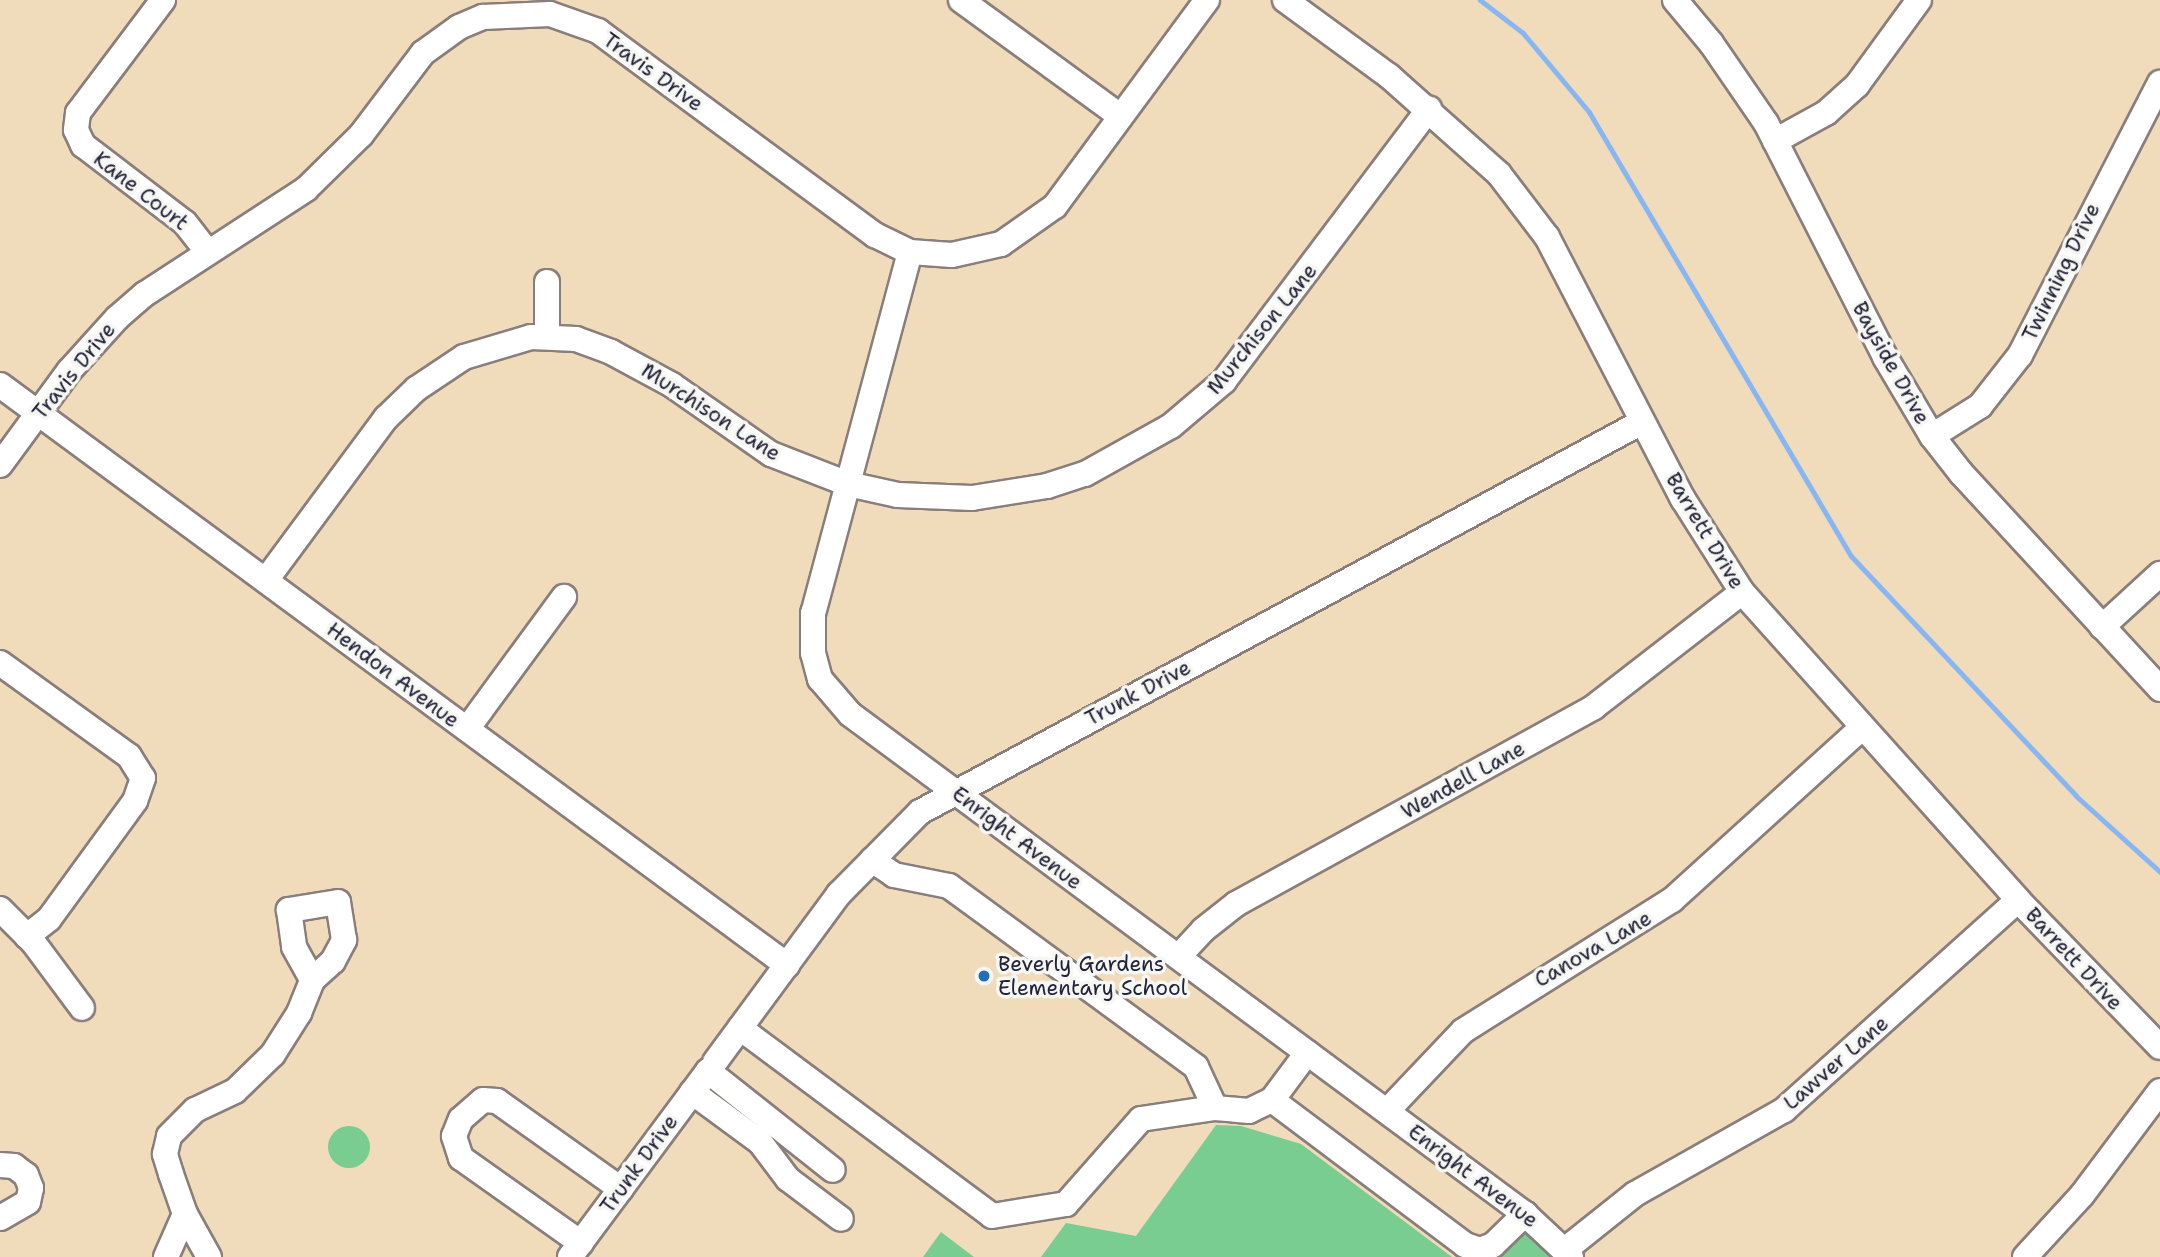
<!DOCTYPE html>
<style>
body{margin:0}
#map{position:relative;width:2160px;height:1257px;overflow:hidden;background:#f0dbbb;font-family:"Shantell Sans",sans-serif}
div>[style]{position:absolute}
[style*='--x']{left:calc(var(--x)*1px);top:calc(var(--y)*1px);width:calc(var(--w)*1px);rotate:calc(var(--a)*1deg)}
.green>*{inset:0;background:#79cd90}
.round{border-radius:50%}
.stream>*{height:5px;margin:-2.5px;padding:0 2.5px;transform-origin:2.5px;border-radius:2.5px;background:#87b6f2}
.roads{filter:drop-shadow(2px 0 #897e7b) drop-shadow(-2px 0 #897e7b) drop-shadow(0 2px #897e7b) drop-shadow(0 -2px #897e7b)}
.minor>*{height:24px;margin:-12px;padding:0 12px;transform-origin:12px;border-radius:12px;background:#fff}
.dots>*{width:19px;height:19px;translate:-50% -50%;box-sizing:border-box;border:4px solid #f6f6f2;border-radius:50%}
span{translate:-50% -50%;white-space:nowrap;text-align:center;line-height:1.15;-webkit-text-stroke:7px #f6f6f2;paint-order:stroke}
.street-label{font-size:21px;color:#22223b}
.poi-label{font-size:21px;color:#22223b}
.left{translate:0 -50%;text-align:left}
</style>
<div id="map">
<div class="green">
<i style="clip-path:polygon(1216px 1125px,1241px 1126px,1301px 1144px,1452px 1257px,1041px 1257px,1066px 1223px,1136px 1236px)"></i>
<i class="round" style="left:328px;top:1126px;width:42px;height:42px"></i>
<i style="clip-path:polygon(941px 1232px,974px 1257px,923px 1257px)"></i>
<i style="clip-path:polygon(1523px 1232px,1554px 1257px,1492px 1257px)"></i>
</div>
<div class="stream">
<i style="--x:1480;--y:0;--w:54;--a:37.5"></i>
<i style="--x:1523;--y:33;--w:103;--a:50.1"></i>
<i style="--x:1589;--y:112;--w:516;--a:59.46"></i>
<i style="--x:1851;--y:556;--w:329;--a:46.8"></i>
<i style="--x:2076;--y:796;--w:113;--a:42.1"></i>
</div>
<div class="roads">
<div class="minor">
<i style="--x:163;--y:0;--w:141;--a:127"></i>
<i style="--x:78;--y:113;--w:17;--a:97"></i>
<i style="--x:76;--y:130;--w:17;--a:65"></i>
<i style="--x:83;--y:145;--w:128;--a:37.4"></i>
<i style="--x:185;--y:223;--w:37;--a:52"></i>
<i style="--x:961;--y:0;--w:197;--a:36.1"></i>
<i style="--x:1285;--y:0;--w:129;--a:36.2"></i>
<i style="--x:1389;--y:76;--w:147;--a:41.7"></i>
<i style="--x:1499;--y:174;--w:79;--a:52.7"></i>
<i style="--x:1547;--y:237;--w:295;--a:62.6"></i>
<i style="--x:1683;--y:499;--w:110;--a:57.6"></i>
<i style="--x:1742;--y:592;--w:414;--a:48.1"></i>
<i style="--x:2018;--y:900;--w:204;--a:46"></i>
<i style="--x:1675;--y:0;--w:56;--a:50.1"></i>
<i style="--x:1711;--y:43;--w:97;--a:55.5"></i>
<i style="--x:1766;--y:123;--w:263;--a:63"></i>
<i style="--x:1885;--y:357;--w:92;--a:59.3"></i>
<i style="--x:1932;--y:436;--w:47;--a:51.9"></i>
<i style="--x:1961;--y:473;--w:294;--a:47.3"></i>
<i style="--x:1775;--y:141;--w:58;--a:-28.8"></i>
<i style="--x:1826;--y:113;--w:42;--a:-42.1"></i>
<i style="--x:1857;--y:85;--w:105;--a:-53.9"></i>
<i style="--x:910;--y:252;--w:374;--a:105"></i>
<i style="--x:813;--y:613;--w:40;--a:90"></i>
<i style="--x:813;--y:653;--w:27;--a:75"></i>
<i style="--x:820;--y:679;--w:46;--a:49.4"></i>
<i style="--x:850;--y:714;--w:840;--a:36.53"></i>
<i style="--x:1525;--y:1214;--w:63;--a:43.1"></i>
<i style="--x:547;--y:336;--w:54;--a:-90"></i>
<i style="--x:0;--y:385;--w:978;--a:36.39"></i>
<i style="--x:1932;--y:436;--w:57;--a:-32"></i>
<i style="--x:1980;--y:406;--w:65;--a:-51.9"></i>
<i style="--x:2020;--y:355;--w:306;--a:-62.8"></i>
<i style="--x:0;--y:465;--w:117;--a:-53.7"></i>
<i style="--x:69;--y:371;--w:72;--a:-47.8"></i>
<i style="--x:117;--y:318;--w:37;--a:-41"></i>
<i style="--x:145;--y:294;--w:192;--a:-33.1"></i>
<i style="--x:306;--y:189;--w:77;--a:-44.5"></i>
<i style="--x:361;--y:135;--w:103;--a:-52.9"></i>
<i style="--x:423;--y:53;--w:44;--a:-35.8"></i>
<i style="--x:459;--y:27;--w:26;--a:-23"></i>
<i style="--x:483;--y:17;--w:67;--a:-2.6"></i>
<i style="--x:550;--y:14;--w:51;--a:19.5"></i>
<i style="--x:598;--y:31;--w:344;--a:36.4"></i>
<i style="--x:875;--y:235;--w:39;--a:26"></i>
<i style="--x:910;--y:252;--w:42;--a:4.1"></i>
<i style="--x:952;--y:255;--w:50;--a:-12.7"></i>
<i style="--x:1001;--y:244;--w:66;--a:-35.1"></i>
<i style="--x:1055;--y:206;--w:256;--a:-53.6"></i>
<i style="--x:266;--y:580;--w:202;--a:-53.5"></i>
<i style="--x:386;--y:418;--w:42;--a:-44"></i>
<i style="--x:416;--y:389;--w:58;--a:-33.7"></i>
<i style="--x:464;--y:357;--w:70;--a:-16.6"></i>
<i style="--x:531;--y:337;--w:45;--a:2.5"></i>
<i style="--x:576;--y:339;--w:37;--a:20"></i>
<i style="--x:611;--y:352;--w:69;--a:28.4"></i>
<i style="--x:672;--y:385;--w:121;--a:34.9"></i>
<i style="--x:771;--y:454;--w:83;--a:21.3"></i>
<i style="--x:848;--y:484;--w:51;--a:12.4"></i>
<i style="--x:898;--y:495;--w:74;--a:2.3"></i>
<i style="--x:972;--y:498;--w:76;--a:-9.1"></i>
<i style="--x:1047;--y:486;--w:40;--a:-18"></i>
<i style="--x:1085;--y:474;--w:98;--a:-29.2"></i>
<i style="--x:1171;--y:426;--w:70;--a:-40.3"></i>
<i style="--x:1224;--y:381;--w:341;--a:-53"></i>
<i style="--x:2102;--y:627;--w:79;--a:-42.4"></i>
<i style="--x:0;--y:663;--w:159;--a:35.8"></i>
<i style="--x:129;--y:756;--w:26;--a:58"></i>
<i style="--x:143;--y:778;--w:24;--a:109"></i>
<i style="--x:135;--y:801;--w:146;--a:126.1"></i>
<i style="--x:49;--y:919;--w:28;--a:142"></i>
<i style="--x:467;--y:729;--w:164;--a:-53.7"></i>
<i style="--x:872;--y:860;--w:27;--a:34"></i>
<i style="--x:894;--y:875;--w:56;--a:11.3"></i>
<i style="--x:949;--y:886;--w:306;--a:36.2"></i>
<i style="--x:1196;--y:1067;--w:45;--a:65.1"></i>
<i style="--x:1215;--y:1108;--w:34;--a:5"></i>
<i style="--x:1249;--y:1111;--w:25;--a:-26"></i>
<i style="--x:1272;--y:1100;--w:59;--a:-53.3"></i>
<i style="--x:0;--y:909;--w:47;--a:45"></i>
<i style="--x:33;--y:942;--w:82;--a:53.4"></i>
<i style="--x:1179;--y:956;--w:35;--a:-47"></i>
<i style="--x:1203;--y:930;--w:42;--a:-38.2"></i>
<i style="--x:1236;--y:904;--w:409;--a:-28.8"></i>
<i style="--x:1594;--y:707;--w:187;--a:-37.8"></i>
<i style="--x:740;--y:1028;--w:314;--a:36.7"></i>
<i style="--x:992;--y:1216;--w:75;--a:-9.2"></i>
<i style="--x:1066;--y:1204;--w:113;--a:-48.6"></i>
<i style="--x:1141;--y:1119;--w:75;--a:-8.5"></i>
<i style="--x:715;--y:1062;--w:209;--a:-53.6"></i>
<i style="--x:839;--y:894;--w:115;--a:-45.4"></i>
<i style="--x:920;--y:812;--w:821;--a:-28.38"></i>
<i style="--x:692;--y:1092;--w:84;--a:36.3"></i>
<i style="--x:760;--y:1142;--w:46;--a:52.9"></i>
<i style="--x:788;--y:1179;--w:66;--a:37"></i>
<i style="--x:1272;--y:1100;--w:241;--a:36.9"></i>
<i style="--x:1465;--y:1245;--w:16;--a:18"></i>
<i style="--x:1480;--y:1250;--w:14;--a:-21"></i>
<i style="--x:1493;--y:1245;--w:45;--a:-44.1"></i>
<i style="--x:1387;--y:1111;--w:110;--a:-46.5"></i>
<i style="--x:1463;--y:1031;--w:247;--a:-32.1"></i>
<i style="--x:1672;--y:900;--w:256;--a:-42.2"></i>
<i style="--x:0;--y:1165;--w:14;--a:4"></i>
<i style="--x:14;--y:1166;--w:15;--a:37"></i>
<i style="--x:26;--y:1175;--w:14;--a:69"></i>
<i style="--x:31;--y:1188;--w:14;--a:102"></i>
<i style="--x:28;--y:1202;--w:32;--a:150"></i>
<i style="--x:581;--y:1243;--w:147;--a:-144.7"></i>
<i style="--x:461;--y:1158;--w:23;--a:-108"></i>
<i style="--x:454;--y:1136;--w:18;--a:-68"></i>
<i style="--x:461;--y:1119;--w:29;--a:-41"></i>
<i style="--x:483;--y:1100;--w:14;--a:4"></i>
<i style="--x:497;--y:1101;--w:152;--a:35.4"></i>
<i style="--x:1566;--y:1249;--w:88;--a:-38.6"></i>
<i style="--x:1635;--y:1194;--w:171;--a:-29.4"></i>
<i style="--x:1784;--y:1110;--w:314;--a:-41.9"></i>
<i style="--x:166;--y:1257;--w:47;--a:-66.2"></i>
<i style="--x:209;--y:1257;--w:49;--a:-119.2"></i>
<i style="--x:185;--y:1214;--w:42;--a:-109.3"></i>
<i style="--x:171;--y:1174;--w:21;--a:-107"></i>
<i style="--x:165;--y:1154;--w:18;--a:-77"></i>
<i style="--x:169;--y:1136;--w:37;--a:-45"></i>
<i style="--x:195;--y:1110;--w:44;--a:-25.4"></i>
<i style="--x:235;--y:1091;--w:53;--a:-44.2"></i>
<i style="--x:273;--y:1054;--w:49;--a:-57.6"></i>
<i style="--x:299;--y:1013;--w:35;--a:-68"></i>
<i style="--x:312;--y:980;--w:28;--a:-42"></i>
<i style="--x:333;--y:961;--w:24;--a:-62"></i>
<i style="--x:344;--y:940;--w:38;--a:-99"></i>
<i style="--x:338;--y:902;--w:50;--a:170.7"></i>
<i style="--x:289;--y:910;--w:37;--a:82"></i>
<i style="--x:294;--y:947;--w:38;--a:61"></i>
<i style="--x:570;--y:1257;--w:232;--a:-53.4"></i>
<i style="--x:708;--y:1071;--w:159;--a:38.4"></i>
<i style="--x:2025;--y:1257;--w:84;--a:-47.4"></i>
<i style="--x:2082;--y:1195;--w:130;--a:-53.1"></i>
</div>
</div>
<div class="dots">
<i style="left:984px;top:976px;background:#1f6fb2"></i>
</div>
<div class="street-label">
<span style="left:653px;top:72px;rotate:36deg">Travis Drive</span>
<span style="left:141px;top:191px;rotate:38deg">Kane Court</span>
<span style="left:2061px;top:272px;rotate:-64deg">Twinning Drive</span>
<span style="left:1262px;top:329px;rotate:-51deg">Murchison Lane</span>
<span style="left:1891px;top:363px;rotate:61deg">Bayside Drive</span>
<span style="left:74px;top:371px;rotate:-51deg">Travis Drive</span>
<span style="left:711px;top:412px;rotate:33deg">Murchison Lane</span>
<span style="left:1705px;top:531px;rotate:59deg">Barrett Drive</span>
<span style="left:393px;top:675px;rotate:37deg">Hendon Avenue</span>
<span style="left:1138px;top:693px;rotate:-28deg">Trunk Drive</span>
<span style="left:1463px;top:780px;rotate:-29deg">Wendell Lane</span>
<span style="left:1017px;top:838px;rotate:37deg">Enright Avenue</span>
<span style="left:1593px;top:949px;rotate:-30deg">Canova Lane</span>
<span style="left:2074px;top:959px;rotate:47deg">Barrett Drive</span>
<span style="left:1836px;top:1063px;rotate:-41deg">Lawver Lane</span>
<span style="left:639px;top:1164px;rotate:-54deg">Trunk Drive</span>
<span style="left:1473px;top:1176px;rotate:37deg">Enright Avenue</span>
</div>
<div class="poi-label">
<span class="left" style="left:998px;top:976px">Beverly Gardens<br>Elementary School</span>
</div>
</div>
